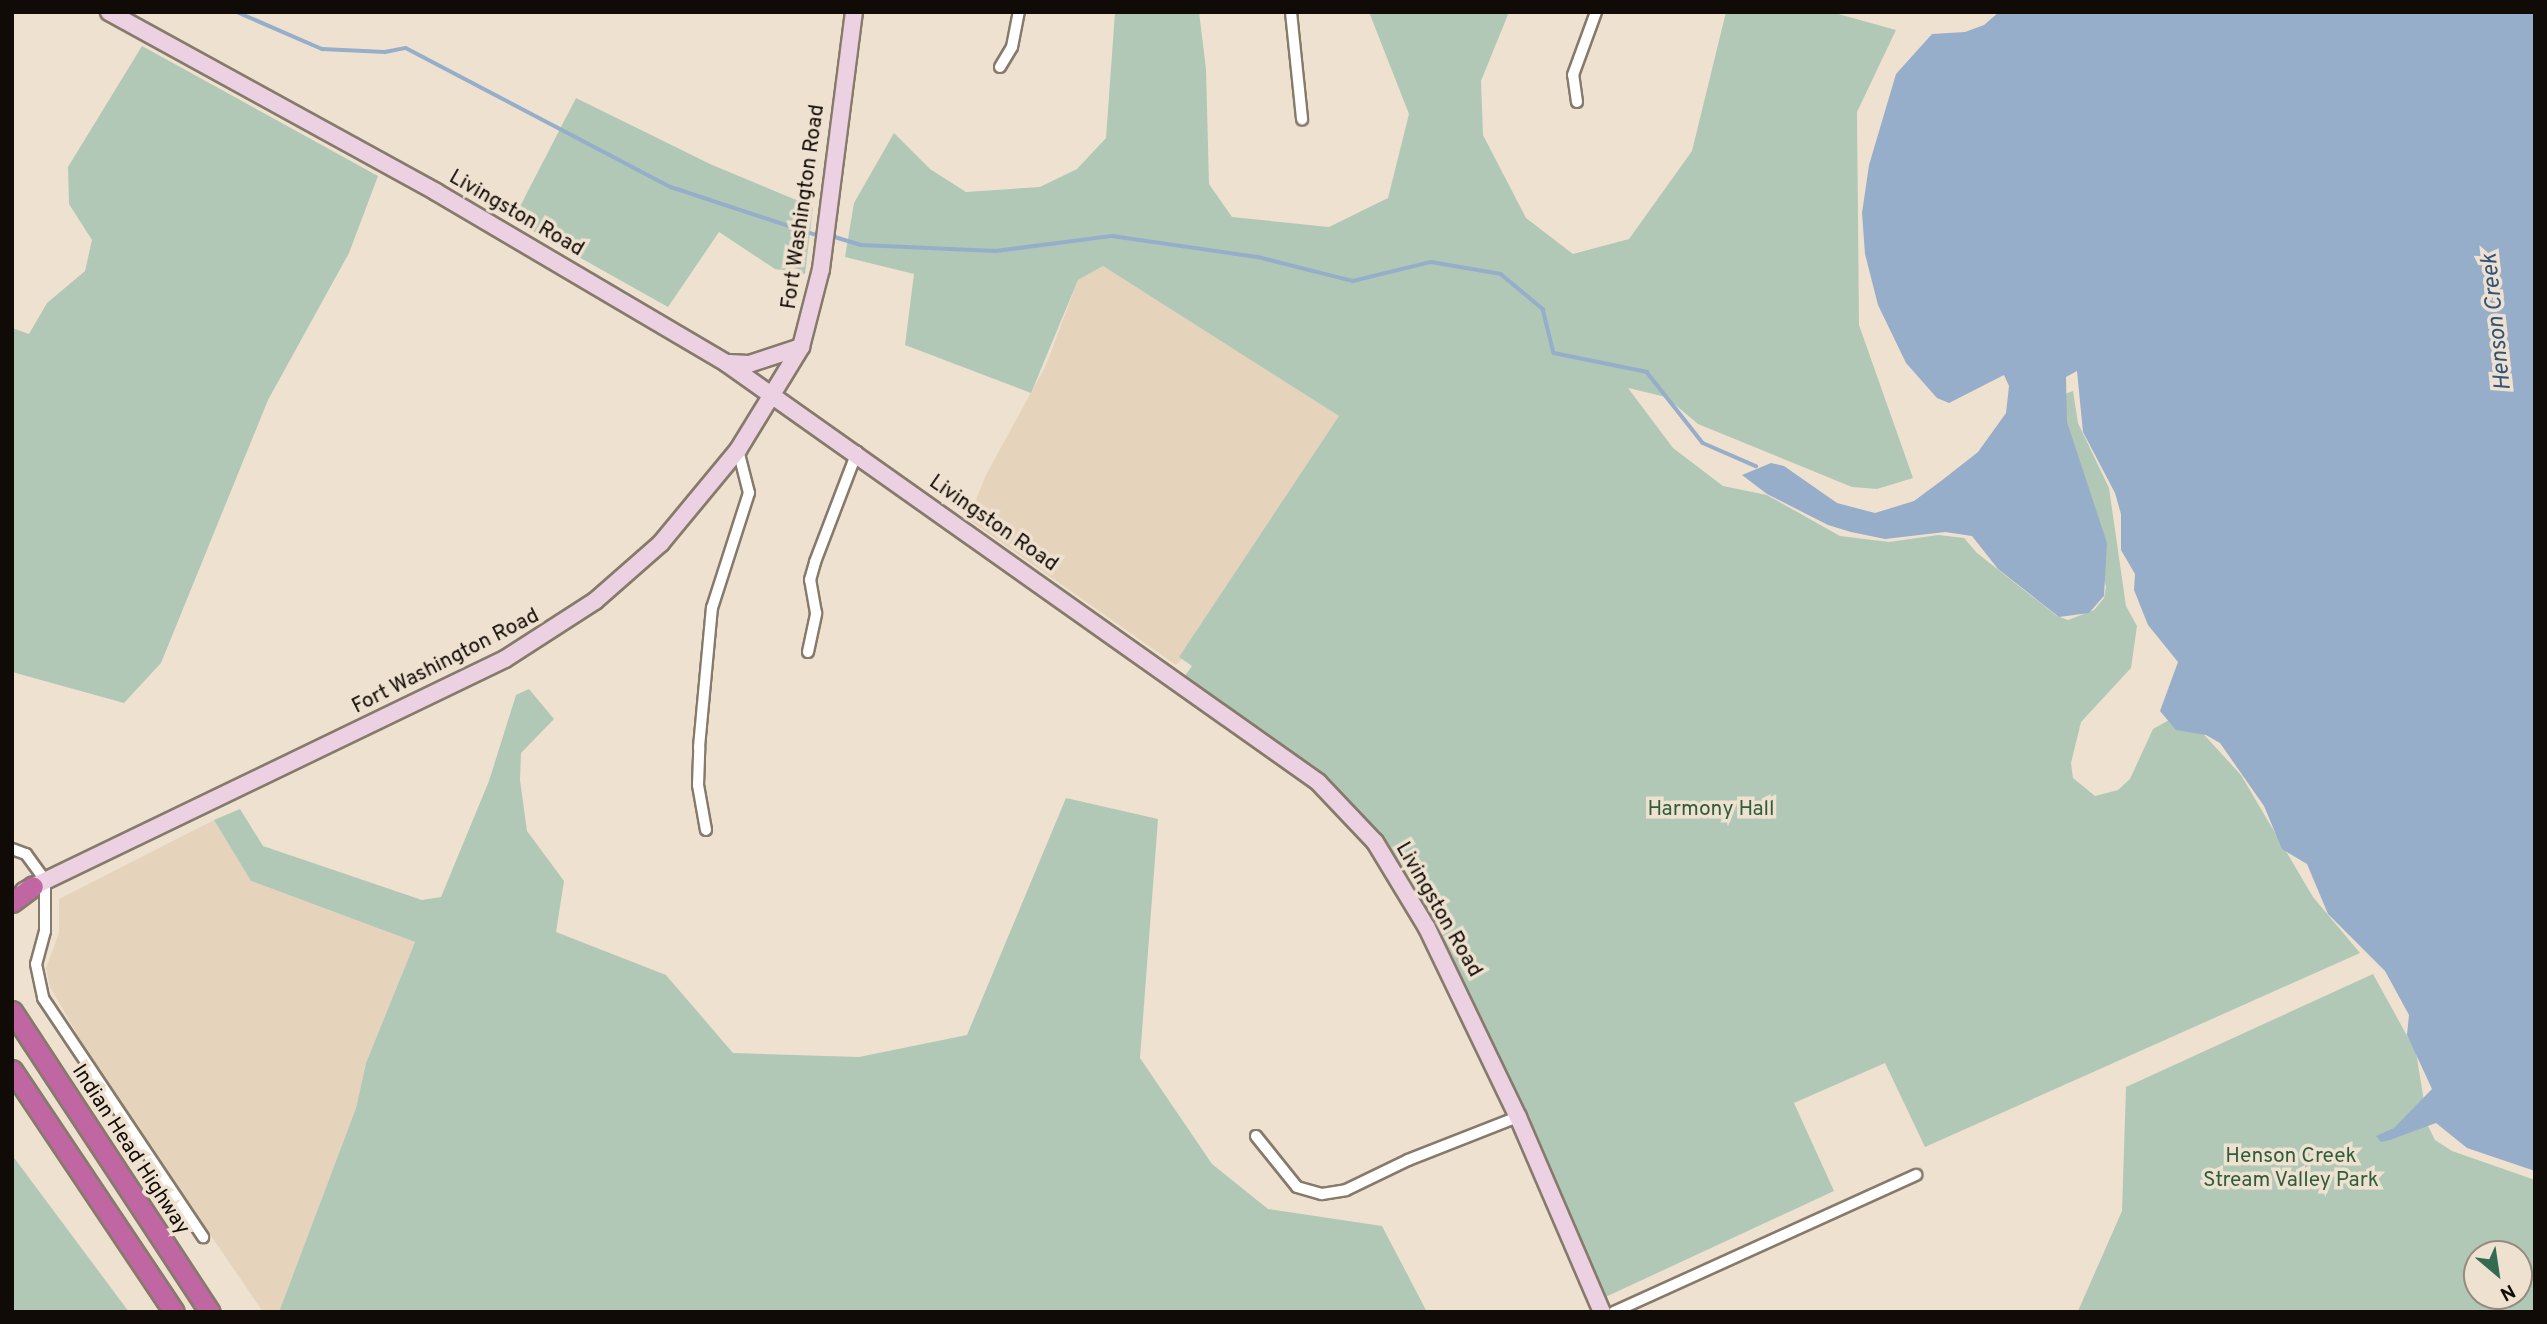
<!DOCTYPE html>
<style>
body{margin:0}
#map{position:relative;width:2547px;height:1324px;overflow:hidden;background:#efe1d0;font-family:Overpass,sans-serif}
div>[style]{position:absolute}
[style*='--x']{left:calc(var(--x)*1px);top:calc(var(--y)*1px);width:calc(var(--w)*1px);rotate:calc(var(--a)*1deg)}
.built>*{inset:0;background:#e6d3bc}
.green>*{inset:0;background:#b1c8b7}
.water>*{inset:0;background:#96aec9}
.stream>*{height:3.5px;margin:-1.75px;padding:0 1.75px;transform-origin:1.75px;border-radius:1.75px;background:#96aec9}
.roads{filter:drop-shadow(2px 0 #867a6a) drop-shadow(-2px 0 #867a6a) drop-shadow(0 2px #867a6a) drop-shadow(0 -2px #867a6a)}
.street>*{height:10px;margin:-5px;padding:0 5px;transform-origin:5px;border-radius:5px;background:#fff}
.secondary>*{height:16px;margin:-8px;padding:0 8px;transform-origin:8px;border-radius:8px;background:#ecd1e3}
.highway>*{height:19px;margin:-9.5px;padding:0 9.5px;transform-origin:9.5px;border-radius:9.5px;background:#c066a3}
span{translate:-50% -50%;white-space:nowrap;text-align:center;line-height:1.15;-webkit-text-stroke:7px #efe1d0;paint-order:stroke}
.street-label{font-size:21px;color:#100b06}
.park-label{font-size:21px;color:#2c5e3d}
.water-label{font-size:23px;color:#2f547b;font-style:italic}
.frame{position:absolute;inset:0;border:14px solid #100b06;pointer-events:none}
.north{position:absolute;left:2463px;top:1240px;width:70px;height:70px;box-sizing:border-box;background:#efe1d0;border:2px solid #968b7f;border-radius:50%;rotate:151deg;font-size:19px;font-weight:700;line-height:28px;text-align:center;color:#100b06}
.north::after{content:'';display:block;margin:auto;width:24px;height:32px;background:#326a52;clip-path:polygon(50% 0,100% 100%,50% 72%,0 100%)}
</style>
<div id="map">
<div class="built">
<i style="clip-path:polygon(1103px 266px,1339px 416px,1243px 595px,1176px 665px,968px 519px,986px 475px,1046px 365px,1078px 280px)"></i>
<i style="clip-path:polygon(214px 820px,251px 881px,415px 942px,366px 1063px,356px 1108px,279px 1312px,263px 1312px,98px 1070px,50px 987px,46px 968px,59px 933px,59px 899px)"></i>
</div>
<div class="green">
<i style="clip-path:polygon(1115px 12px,1199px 12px,1206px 69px,1209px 184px,1232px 217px,1329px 227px,1388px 198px,1409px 114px,1369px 12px,1509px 12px,1481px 81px,1483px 135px,1526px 218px,1573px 254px,1629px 239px,1692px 151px,1726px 12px,1831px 12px,1896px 30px,1857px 112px,1859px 325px,1913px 478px,1877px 489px,1852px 487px,1698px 424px,1666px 397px,1628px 388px,1673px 448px,1723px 486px,1767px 495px,1840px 536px,1889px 542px,1938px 535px,1964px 538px,1977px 553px,2057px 616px,2068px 620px,2094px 610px,2104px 598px,2106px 587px,2060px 396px,2073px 391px,2078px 423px,2109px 488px,2126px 606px,2137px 626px,2131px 668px,2081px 722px,2071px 763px,2073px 778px,2095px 796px,2118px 790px,2130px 779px,2153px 729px,2169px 720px,2197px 727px,2241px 775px,2313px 897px,2360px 953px,1925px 1147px,1885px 1063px,1794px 1103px,1834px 1191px,1599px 1300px,1541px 1163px,1371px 835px,1184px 677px,1192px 666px,1179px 657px,1339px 416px,1103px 266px,1078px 280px,1031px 393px,905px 345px,914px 274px,845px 257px,854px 203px,894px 133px,930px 169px,966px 192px,1040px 187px,1077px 169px,1106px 138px)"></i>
<i style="clip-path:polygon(142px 46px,378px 176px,349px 253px,268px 400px,161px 663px,124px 703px,12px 672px,12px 328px,29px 334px,47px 303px,85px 271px,92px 240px,69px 204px,68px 167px)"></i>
<i style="clip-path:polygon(576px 98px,710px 164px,813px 207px,805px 274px,775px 269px,719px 232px,668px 307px,513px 220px)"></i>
<i style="clip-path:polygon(529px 689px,554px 719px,521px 753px,520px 780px,527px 831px,564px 881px,556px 932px,666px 975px,733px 1053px,859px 1057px,967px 1035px,1066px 798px,1158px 819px,1140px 1058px,1212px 1164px,1268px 1209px,1382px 1226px,1427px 1312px,279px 1312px,356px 1108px,366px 1063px,415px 942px,251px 881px,214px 820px,240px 809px,263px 846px,422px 900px,441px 897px,489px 781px,516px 695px)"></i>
<i style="clip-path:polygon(evenodd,2373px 974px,2416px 1052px,2428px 1126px,2435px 1140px,2452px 1151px,2535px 1180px,2535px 1312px,2064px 1312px,2078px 1311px,2122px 1211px,2126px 1087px,2373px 974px,2477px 1254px,2519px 1254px,2519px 1296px,2477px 1296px,2477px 1254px)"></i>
<i style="clip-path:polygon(12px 1155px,129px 1312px,12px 1312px)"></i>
</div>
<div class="water">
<i style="clip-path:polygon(1999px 12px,2535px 12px,2535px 1171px,2467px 1148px,2436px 1123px,2390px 1140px,2381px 1142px,2376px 1136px,2394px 1128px,2432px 1089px,2407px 1035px,2409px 1015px,2385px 971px,2328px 914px,2307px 864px,2282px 849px,2264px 806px,2220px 743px,2206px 735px,2176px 730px,2160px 711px,2178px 662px,2148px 625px,2134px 590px,2135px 574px,2121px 550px,2121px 514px,2115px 493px,2083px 432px,2077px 371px,2066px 377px,2067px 422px,2107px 543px,2104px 596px,2089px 613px,2059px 617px,1998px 569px,1972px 536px,1945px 532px,1885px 539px,1851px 532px,1828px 525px,1767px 494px,1742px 475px,1771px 463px,1784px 466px,1837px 503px,1875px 513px,1914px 501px,1941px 481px,1978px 452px,2006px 413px,2009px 386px,2004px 375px,1949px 403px,1937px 398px,1906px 363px,1878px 305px,1865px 254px,1862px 213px,1869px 165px,1896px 74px,1932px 34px,1965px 32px,1984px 25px)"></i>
</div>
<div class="stream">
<i style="--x:237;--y:12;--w:93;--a:23.5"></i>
<i style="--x:322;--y:49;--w:63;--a:2.7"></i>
<i style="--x:385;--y:52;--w:21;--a:-11"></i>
<i style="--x:406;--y:48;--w:299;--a:27.7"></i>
<i style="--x:671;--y:187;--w:153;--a:18.3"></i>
<i style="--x:835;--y:237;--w:27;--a:17"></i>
<i style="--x:861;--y:245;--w:135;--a:2.5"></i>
<i style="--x:996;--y:251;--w:117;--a:-7.4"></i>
<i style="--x:1112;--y:236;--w:148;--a:8.2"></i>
<i style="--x:1258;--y:257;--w:98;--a:14.2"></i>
<i style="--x:1353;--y:281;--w:80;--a:-13.7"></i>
<i style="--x:1431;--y:262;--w:71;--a:9.7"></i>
<i style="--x:1501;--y:274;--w:55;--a:39.8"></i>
<i style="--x:1543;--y:309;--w:45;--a:76"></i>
<i style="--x:1554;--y:353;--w:95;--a:11.5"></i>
<i style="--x:1647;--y:372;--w:90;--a:51.7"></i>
<i style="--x:1703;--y:443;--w:58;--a:23.5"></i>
</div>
<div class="roads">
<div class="street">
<i style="--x:1291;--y:12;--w:108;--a:84.1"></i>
<i style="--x:1000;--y:67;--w:23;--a:-59"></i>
<i style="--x:1012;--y:47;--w:36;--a:-79"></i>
<i style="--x:1577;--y:102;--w:27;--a:-98"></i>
<i style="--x:1573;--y:75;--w:67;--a:-69.9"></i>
<i style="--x:808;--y:652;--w:40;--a:-78"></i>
<i style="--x:816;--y:613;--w:34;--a:-100"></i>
<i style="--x:810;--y:580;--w:19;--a:-74"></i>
<i style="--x:815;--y:562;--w:118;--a:-69.1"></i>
<i style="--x:706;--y:830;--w:46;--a:-100.1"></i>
<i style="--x:698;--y:785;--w:38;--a:-88"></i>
<i style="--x:699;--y:747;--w:140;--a:-84.7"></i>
<i style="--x:712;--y:608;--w:121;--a:-72.2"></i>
<i style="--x:749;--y:493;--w:44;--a:-104.3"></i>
<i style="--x:12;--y:849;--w:15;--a:20"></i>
<i style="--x:26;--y:854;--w:32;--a:54"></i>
<i style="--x:45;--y:880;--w:51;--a:90"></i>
<i style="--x:45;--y:931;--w:34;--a:105"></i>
<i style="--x:36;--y:964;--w:35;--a:78"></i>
<i style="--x:43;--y:998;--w:288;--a:56.2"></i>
<i style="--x:1256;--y:1136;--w:65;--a:51.2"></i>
<i style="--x:1297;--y:1187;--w:26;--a:16"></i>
<i style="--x:1322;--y:1194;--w:24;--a:-9"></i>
<i style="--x:1346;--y:1190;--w:69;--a:-25.8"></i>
<i style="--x:1408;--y:1160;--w:118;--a:-21.4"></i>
<i style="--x:1614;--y:1312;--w:332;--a:-24.4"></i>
</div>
<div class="secondary">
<i style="--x:109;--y:12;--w:373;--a:28.8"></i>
<i style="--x:436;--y:192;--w:337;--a:30.5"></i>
<i style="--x:726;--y:363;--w:725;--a:35.29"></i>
<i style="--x:1318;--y:782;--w:83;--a:46.5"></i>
<i style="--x:1375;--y:842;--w:100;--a:58.8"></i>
<i style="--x:1427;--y:928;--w:210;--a:64.3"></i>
<i style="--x:1518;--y:1117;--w:212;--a:66.7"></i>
<i style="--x:729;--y:363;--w:20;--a:3"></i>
<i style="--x:749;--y:364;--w:55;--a:-18.1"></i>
<i style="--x:24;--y:891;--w:534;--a:-25.75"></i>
<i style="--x:505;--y:659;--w:107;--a:-32.8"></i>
<i style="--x:595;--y:601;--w:88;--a:-41.3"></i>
<i style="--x:661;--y:543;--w:121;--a:-50.4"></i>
<i style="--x:738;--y:450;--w:121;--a:-58.5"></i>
<i style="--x:801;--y:347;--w:81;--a:-75.6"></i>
<i style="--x:821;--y:269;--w:259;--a:-82.7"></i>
</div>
<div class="highway">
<i style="--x:12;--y:902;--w:26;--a:-37"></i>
<i style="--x:12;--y:1011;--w:360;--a:56.7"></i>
<i style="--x:12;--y:1070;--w:291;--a:56.2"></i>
</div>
</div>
<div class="street-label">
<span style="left:804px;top:207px;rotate:-82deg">Fort Washington Road</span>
<span style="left:516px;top:214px;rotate:30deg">Livingston Road</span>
<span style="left:993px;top:524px;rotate:35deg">Livingston Road</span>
<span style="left:446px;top:662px;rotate:-27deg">Fort Washington Road</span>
<span style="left:1438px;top:910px;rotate:60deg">Livingston Road</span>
<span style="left:130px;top:1150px;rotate:57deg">Indian Head Highway</span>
</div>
<div class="park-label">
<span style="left:1711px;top:810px">Harmony Hall</span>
<span style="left:2291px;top:1169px">Henson Creek<br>Stream Valley Park</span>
</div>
<div class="water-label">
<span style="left:2498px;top:322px;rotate:-96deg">Henson Creek</span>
</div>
<div class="frame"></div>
<div class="north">N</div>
</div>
